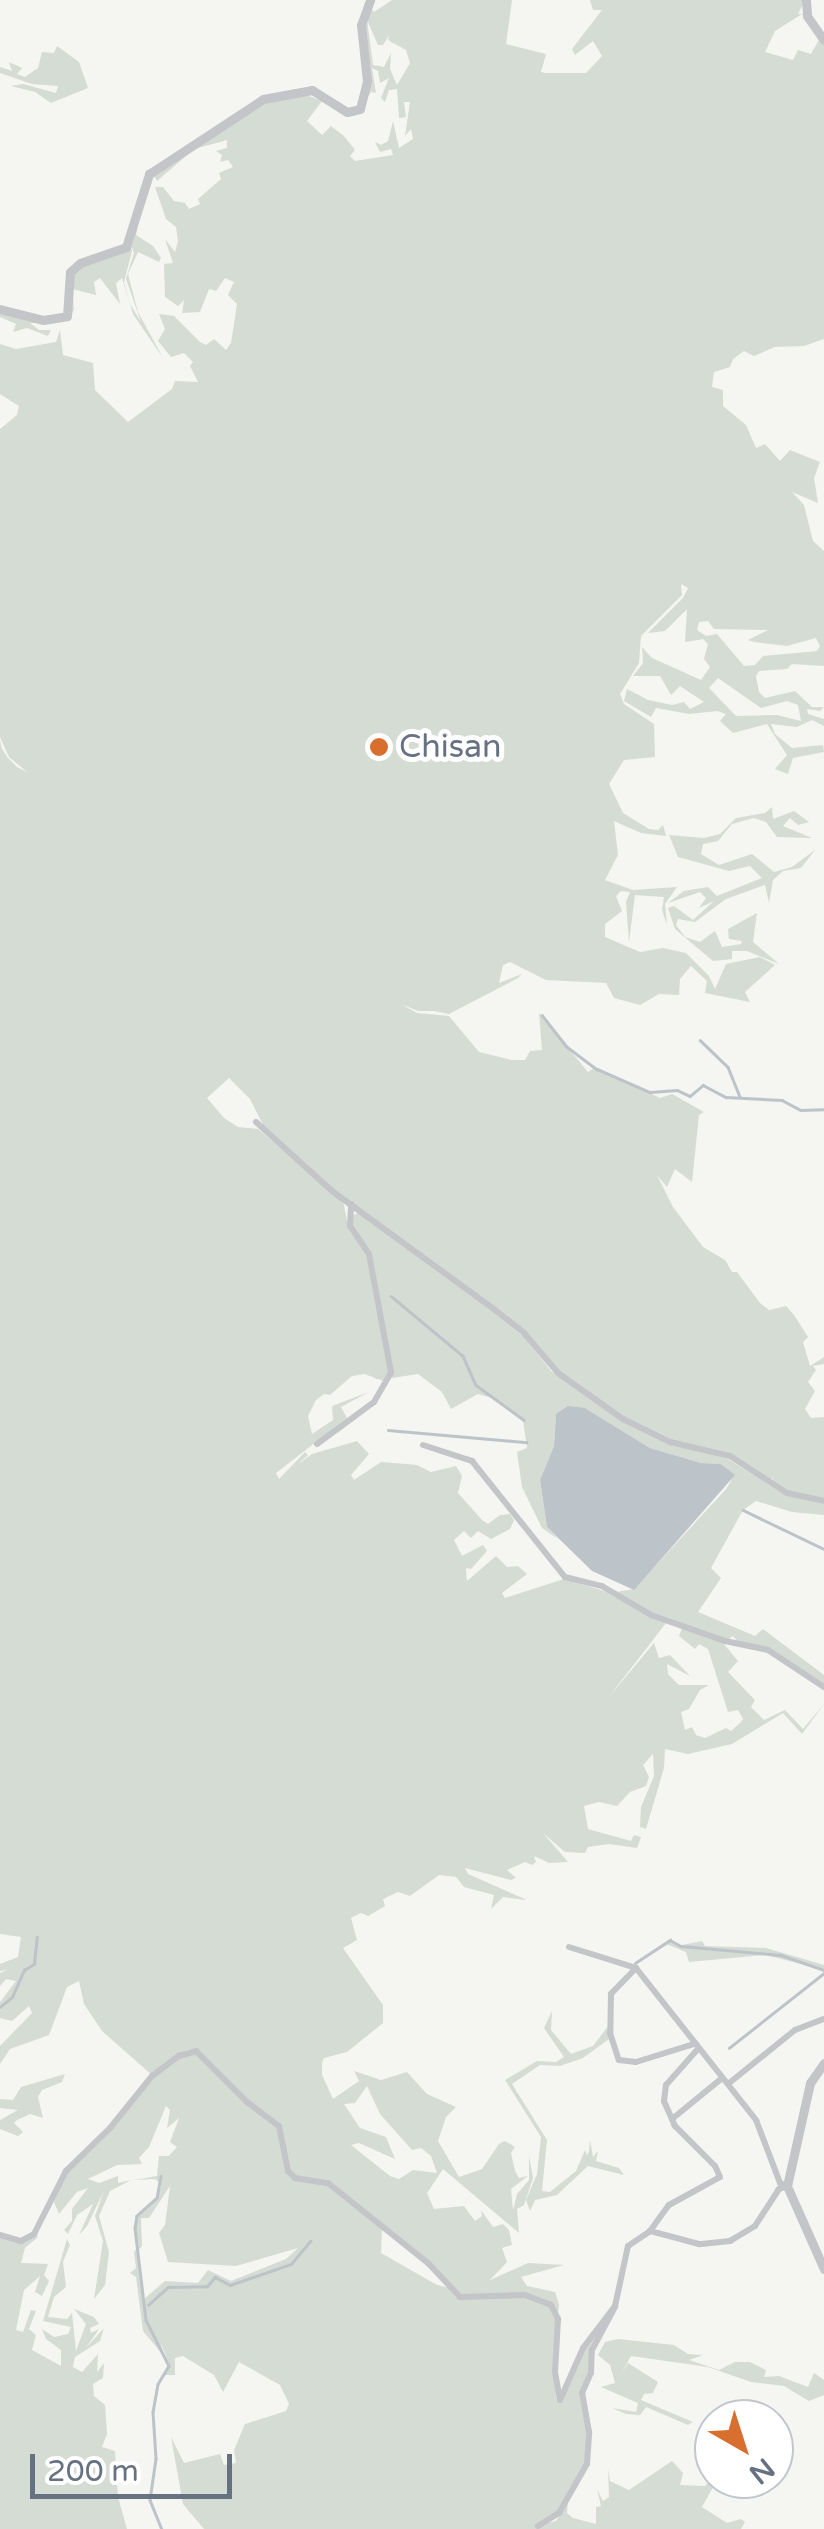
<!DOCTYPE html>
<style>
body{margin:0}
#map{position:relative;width:824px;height:2529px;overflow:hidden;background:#f5f5f2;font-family:"Varela Round",sans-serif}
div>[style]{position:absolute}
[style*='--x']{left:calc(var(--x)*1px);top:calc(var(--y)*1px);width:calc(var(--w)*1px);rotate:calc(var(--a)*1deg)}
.green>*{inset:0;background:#d5dcd3}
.water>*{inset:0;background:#bcc4c9}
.stream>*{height:2.5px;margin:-1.25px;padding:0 1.25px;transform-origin:1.25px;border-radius:1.25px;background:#bcc4c9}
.minor>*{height:6px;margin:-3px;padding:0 3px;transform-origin:3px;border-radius:3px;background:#c3c5c9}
.tertiary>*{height:9px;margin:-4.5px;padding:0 4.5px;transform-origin:4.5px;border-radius:4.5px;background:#c3c5c9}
.dots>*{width:28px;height:28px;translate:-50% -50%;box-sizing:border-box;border:5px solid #fff;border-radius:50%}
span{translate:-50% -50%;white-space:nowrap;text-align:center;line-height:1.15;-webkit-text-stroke:10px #fff;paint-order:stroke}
.poi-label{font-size:32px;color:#667181}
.left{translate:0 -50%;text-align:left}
.north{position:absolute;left:694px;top:2399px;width:100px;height:100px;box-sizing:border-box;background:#fff;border:2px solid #c2c6cd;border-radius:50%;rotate:141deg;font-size:28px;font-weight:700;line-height:40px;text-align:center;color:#667181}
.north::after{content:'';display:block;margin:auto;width:35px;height:45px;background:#d86f2f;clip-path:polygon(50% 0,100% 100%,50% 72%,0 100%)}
.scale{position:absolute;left:30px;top:2454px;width:202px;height:45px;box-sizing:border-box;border:5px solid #667181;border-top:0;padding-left:12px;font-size:30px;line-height:35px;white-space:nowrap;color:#667181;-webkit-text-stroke:8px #fff;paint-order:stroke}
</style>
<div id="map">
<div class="green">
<i style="clip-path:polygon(evenodd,392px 0,512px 0,506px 44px,546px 54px,541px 72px,545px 73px,586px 73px,602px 56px,593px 41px,575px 55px,572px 49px,602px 10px,593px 10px,590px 0,805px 0,798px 14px,805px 14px,824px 41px,824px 339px,804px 346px,775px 347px,754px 356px,744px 351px,733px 359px,730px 367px,714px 372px,712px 387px,723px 390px,723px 406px,746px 425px,756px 448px,765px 444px,780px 461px,790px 450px,820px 462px,814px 478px,818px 503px,792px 492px,804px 505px,813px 541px,824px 551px,824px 666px,792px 664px,787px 669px,759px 671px,756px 676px,759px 692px,765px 698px,795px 691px,812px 707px,824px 707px,820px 711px,807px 709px,808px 714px,824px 719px,824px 726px,812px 720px,797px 727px,771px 724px,775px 734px,792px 748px,823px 745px,824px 752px,793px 758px,788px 774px,775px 769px,787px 755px,767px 724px,733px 733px,720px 721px,726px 714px,717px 711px,689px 714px,656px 708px,651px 717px,624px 701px,627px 689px,648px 700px,672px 705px,684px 702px,690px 709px,704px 702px,680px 686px,671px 695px,660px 676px,633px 676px,643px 663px,642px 647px,652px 658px,701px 680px,710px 667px,704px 659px,708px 644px,703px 639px,685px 642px,687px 609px,665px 631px,648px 633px,683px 598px,688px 588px,681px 584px,682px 595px,641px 636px,639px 663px,620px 694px,624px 704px,654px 724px,655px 757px,624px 760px,609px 784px,623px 813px,649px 829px,658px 830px,663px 825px,666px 836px,641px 833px,614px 821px,618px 855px,605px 880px,633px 890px,677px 887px,665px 904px,667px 925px,662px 910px,664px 897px,635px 895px,629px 942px,626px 902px,630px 892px,621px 891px,616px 896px,622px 911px,605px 924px,605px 937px,640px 952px,663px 948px,686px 953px,709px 976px,715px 989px,726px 964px,760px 957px,775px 965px,745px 992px,750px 1002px,705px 993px,707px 981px,691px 966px,680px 979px,679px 995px,659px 994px,640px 1005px,614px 998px,606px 983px,546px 980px,510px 962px,503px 965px,499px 983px,522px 974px,518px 978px,449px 1014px,434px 1011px,418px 1011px,401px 1004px,417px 1013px,449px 1016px,479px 1052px,512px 1060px,525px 1060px,530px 1051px,542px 1050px,539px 1013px,588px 1072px,595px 1067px,660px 1098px,672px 1094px,704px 1112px,699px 1115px,692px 1182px,675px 1169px,667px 1187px,657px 1175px,673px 1207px,703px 1247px,725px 1260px,732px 1272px,737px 1272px,760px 1303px,769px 1310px,786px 1306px,794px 1315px,808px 1337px,803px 1342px,810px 1366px,824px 1357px,824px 1364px,813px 1366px,816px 1370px,808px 1382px,815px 1391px,805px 1409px,811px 1418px,824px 1417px,824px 1499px,788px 1492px,771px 1485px,774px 1474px,770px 1484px,730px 1455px,670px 1441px,624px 1418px,559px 1372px,524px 1333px,495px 1309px,333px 1190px,266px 1131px,250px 1099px,229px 1078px,207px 1098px,224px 1118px,238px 1127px,258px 1129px,343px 1201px,349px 1230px,365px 1249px,386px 1350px,389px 1370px,384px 1381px,364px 1374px,352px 1376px,330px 1395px,324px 1394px,316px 1400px,308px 1416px,312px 1434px,333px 1420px,332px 1406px,369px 1392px,341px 1407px,347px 1418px,276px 1473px,279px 1479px,305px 1452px,308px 1455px,297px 1465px,312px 1454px,357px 1441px,369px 1454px,351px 1475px,354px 1480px,381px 1462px,417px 1465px,431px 1472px,456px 1466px,462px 1476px,458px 1493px,482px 1520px,488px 1524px,500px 1515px,510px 1514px,514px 1520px,510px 1529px,491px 1539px,478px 1531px,471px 1538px,464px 1531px,454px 1540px,462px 1556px,483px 1545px,487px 1551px,471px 1569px,466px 1568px,467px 1581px,496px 1556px,507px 1567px,518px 1566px,527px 1574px,502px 1593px,505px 1598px,564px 1579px,611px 1593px,666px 1623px,608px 1698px,654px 1643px,659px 1658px,670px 1655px,690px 1676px,667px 1664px,668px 1674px,679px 1685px,709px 1685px,700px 1690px,689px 1709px,681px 1712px,685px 1730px,692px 1727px,696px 1735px,705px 1738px,726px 1728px,731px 1731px,740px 1723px,743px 1719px,738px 1710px,728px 1712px,708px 1649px,699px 1644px,695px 1649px,679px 1636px,682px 1628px,723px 1643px,738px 1661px,728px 1672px,755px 1700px,751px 1707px,764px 1720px,785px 1710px,803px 1729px,824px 1704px,802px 1734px,783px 1713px,732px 1744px,688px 1754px,665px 1749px,664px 1768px,646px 1829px,640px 1827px,641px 1807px,654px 1776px,653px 1754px,643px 1765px,649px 1777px,646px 1786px,630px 1792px,617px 1806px,599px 1802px,584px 1806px,588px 1829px,631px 1841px,634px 1835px,641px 1837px,637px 1848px,609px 1844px,588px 1847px,585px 1853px,565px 1852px,543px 1833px,568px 1862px,549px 1863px,534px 1856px,536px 1862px,532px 1865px,525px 1862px,507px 1870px,516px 1878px,511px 1880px,465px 1868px,468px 1874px,527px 1900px,503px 1897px,491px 1909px,494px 1895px,464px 1887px,456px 1877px,439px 1875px,410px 1896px,398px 1892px,383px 1899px,385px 1906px,368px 1916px,361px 1913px,351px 1918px,357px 1940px,343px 1948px,383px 2005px,383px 2023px,347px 2052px,324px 2058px,322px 2063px,322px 2075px,333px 2099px,359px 2081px,354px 2071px,381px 2080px,407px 2072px,427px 2094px,456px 2107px,446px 2117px,438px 2141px,459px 2177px,482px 2169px,499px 2144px,505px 2141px,515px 2147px,511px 2153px,515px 2171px,519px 2178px,528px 2176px,511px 2189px,513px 2210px,517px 2194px,529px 2180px,529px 2156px,533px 2178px,524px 2205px,517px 2209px,519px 2233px,443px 2169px,427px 2193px,434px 2209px,464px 2206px,475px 2221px,482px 2216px,481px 2210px,493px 2227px,503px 2224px,509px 2230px,512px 2245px,502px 2248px,507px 2262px,490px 2280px,528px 2263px,564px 2265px,521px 2277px,527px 2286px,555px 2292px,559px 2304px,554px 2357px,556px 2399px,563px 2397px,584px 2348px,614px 2308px,591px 2350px,590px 2373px,581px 2393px,588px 2432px,586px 2464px,558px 2513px,541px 2524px,556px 2521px,568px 2502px,567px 2513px,573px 2518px,596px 2524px,596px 2507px,601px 2506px,597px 2489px,603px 2501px,609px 2497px,608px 2469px,610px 2481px,629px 2490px,672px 2461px,683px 2473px,680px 2485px,705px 2486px,713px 2477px,722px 2482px,713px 2487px,702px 2507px,727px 2523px,741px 2519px,745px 2522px,741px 2529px,204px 2529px,183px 2504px,171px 2437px,184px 2463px,220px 2454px,224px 2465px,236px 2463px,234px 2450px,245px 2424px,286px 2411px,289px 2404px,280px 2385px,239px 2362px,223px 2392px,214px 2375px,183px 2356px,175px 2358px,175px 2375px,165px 2375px,170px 2366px,161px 2344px,163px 2355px,143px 2331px,136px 2277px,130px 2273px,136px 2268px,134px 2252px,139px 2246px,135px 2228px,138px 2217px,158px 2198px,161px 2184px,155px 2179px,134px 2180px,157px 2176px,159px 2156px,169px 2156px,177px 2147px,170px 2142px,179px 2118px,167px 2128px,170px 2110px,166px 2106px,149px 2147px,139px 2158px,142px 2164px,117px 2165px,88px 2179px,99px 2183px,118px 2176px,118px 2183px,131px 2180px,110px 2191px,99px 2216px,109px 2252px,105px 2285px,94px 2299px,103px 2241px,95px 2216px,104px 2191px,87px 2226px,79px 2235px,93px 2204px,77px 2215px,68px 2234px,64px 2230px,72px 2221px,72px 2209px,88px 2188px,77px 2192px,59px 2214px,54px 2202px,66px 2171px,110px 2129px,153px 2076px,102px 2031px,84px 2004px,79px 1981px,67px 1987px,49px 2035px,10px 2049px,0 2064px,0 2046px,32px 2013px,29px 2006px,12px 2021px,0 2018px,0 2002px,16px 1981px,6px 1979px,0 1986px,0 1973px,7px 1970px,0 1971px,0 1964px,18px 1957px,21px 1937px,0 1934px,0 740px,2px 749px,8px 758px,17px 767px,27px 772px,9px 757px,0 737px,0 429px,17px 415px,19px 406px,0 394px,0 344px,16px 349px,56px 342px,60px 330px,63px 355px,93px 363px,95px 390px,128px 422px,172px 389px,175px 381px,198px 382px,190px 366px,193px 362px,184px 353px,171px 357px,158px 341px,165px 329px,159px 314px,174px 316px,200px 342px,206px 345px,214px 339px,226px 350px,231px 343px,237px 304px,228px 295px,234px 282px,225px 278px,216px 291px,209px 289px,200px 312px,182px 313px,184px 300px,178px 306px,165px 297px,164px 264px,173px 263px,165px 239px,175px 252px,178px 241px,176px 227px,166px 219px,155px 187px,163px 187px,174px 201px,185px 203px,189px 209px,200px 204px,198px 199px,221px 179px,219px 173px,233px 167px,228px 160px,220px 162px,222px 155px,216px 151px,227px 148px,227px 140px,194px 149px,157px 181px,154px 176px,146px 188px,136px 235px,153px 246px,161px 258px,159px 262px,138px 252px,128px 274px,138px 312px,163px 358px,133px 314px,122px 278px,116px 283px,120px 304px,100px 278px,94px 282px,96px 295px,72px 289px,74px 309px,70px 318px,56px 323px,30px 323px,39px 330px,51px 330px,48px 336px,27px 328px,13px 332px,16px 324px,0 317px,0 310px,39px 321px,65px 319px,73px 308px,69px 283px,74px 269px,119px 254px,129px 244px,132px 251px,124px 282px,130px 304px,141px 322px,126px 279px,134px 253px,130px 243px,148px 180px,166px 162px,275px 95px,314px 91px,348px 115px,358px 112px,368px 80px,364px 14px,369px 6px,374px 12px,392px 0,802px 14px,820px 38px,811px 54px,798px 50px,793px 60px,765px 52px,775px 31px,802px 14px,392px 0,367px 20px,378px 45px,383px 45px,389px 35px,388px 40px,406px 50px,410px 63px,397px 85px,390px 69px,391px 53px,384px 67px,373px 65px,367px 20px,392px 0,372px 68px,378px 71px,380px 83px,389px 78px,381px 98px,385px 102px,389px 90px,397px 89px,399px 118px,406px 117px,404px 102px,410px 102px,405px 136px,411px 129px,413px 139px,399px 148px,393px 121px,388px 141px,381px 145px,375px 142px,380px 152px,391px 149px,393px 155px,355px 161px,350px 156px,355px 150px,344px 136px,331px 126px,322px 135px,307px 121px,322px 101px,309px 96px,276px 97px,314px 92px,348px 116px,356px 115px,371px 92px,376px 93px,372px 68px,392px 0,708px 621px,714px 629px,768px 630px,748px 640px,754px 642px,787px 646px,816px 638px,820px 646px,817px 651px,763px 656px,755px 665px,744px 666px,717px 634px,706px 636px,697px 630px,699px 622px,708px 621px,392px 0,718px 678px,761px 708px,787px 701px,798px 705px,801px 721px,777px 715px,736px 716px,709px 688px,718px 678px,392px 0,367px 2086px,380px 2114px,412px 2150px,421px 2148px,431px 2156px,437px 2173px,413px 2170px,399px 2179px,390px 2176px,351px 2145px,359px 2143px,395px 2159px,386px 2137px,360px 2128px,344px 2104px,355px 2103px,367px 2086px,392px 0,170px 2186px,165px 2225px,159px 2233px,168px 2262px,236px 2266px,298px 2248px,286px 2259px,231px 2281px,208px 2270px,198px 2283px,165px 2281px,143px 2300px,137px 2252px,142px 2246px,141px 2218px,149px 2218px,170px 2186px,392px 0,382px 2225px,429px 2263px,450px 2288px,437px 2285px,381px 2253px,382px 2225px)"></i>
<i style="clip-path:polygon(57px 46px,79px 62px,88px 88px,51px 103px,35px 92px,11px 86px,23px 84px,56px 93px,58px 86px,32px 84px,0 73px,0 67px,12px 71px,9px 62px,22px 68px,17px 74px,25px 77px,38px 68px,42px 52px,54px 53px)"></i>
<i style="clip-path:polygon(772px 807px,773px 819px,794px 811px,809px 822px,798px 825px,790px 818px,783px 826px,812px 838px,777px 837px,766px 822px,754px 818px,732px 824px,718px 841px,703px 844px,701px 854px,719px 865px,752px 854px,774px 872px,792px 867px,815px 850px,801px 868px,783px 871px,773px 880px,769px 903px,765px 885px,726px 899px,695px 922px,678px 919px,676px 925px,685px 937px,700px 942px,715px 931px,722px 947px,741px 944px,742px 941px,729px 939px,728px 929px,757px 913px,753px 942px,779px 964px,747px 951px,732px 951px,732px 959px,713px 961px,675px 929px,668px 908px,674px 906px,693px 920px,714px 901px,699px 908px,706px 898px,700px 892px,668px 903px,684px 891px,708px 887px,717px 896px,762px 878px,750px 866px,729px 871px,678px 857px,669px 835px,704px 838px,720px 834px,736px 818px,765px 813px)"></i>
<i style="clip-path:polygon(359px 1213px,494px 1312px,525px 1338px,551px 1371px,628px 1424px,728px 1459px,787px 1496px,824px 1503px,824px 1515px,792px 1512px,756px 1501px,743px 1510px,711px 1568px,721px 1578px,698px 1612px,755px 1636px,763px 1629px,824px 1675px,824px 1685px,773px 1651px,738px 1642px,733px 1636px,726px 1641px,654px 1615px,616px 1592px,634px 1589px,727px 1488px,734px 1475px,721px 1464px,701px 1463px,650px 1448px,585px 1408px,556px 1414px,554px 1446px,540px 1480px,547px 1527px,558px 1539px,542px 1528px,522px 1487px,517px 1452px,527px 1448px,523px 1420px,476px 1384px,470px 1369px,475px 1386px,492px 1398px,478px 1394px,451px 1409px,442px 1392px,418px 1374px,392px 1378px,372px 1257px,352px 1225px,353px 1215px)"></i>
<i style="clip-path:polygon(670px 1941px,681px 1947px,715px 1951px,682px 1945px,702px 1941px,705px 1946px,766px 1948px,824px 1965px,824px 1969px,780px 1954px,818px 1968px,765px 1955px,689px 1962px,686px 1952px,666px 1944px)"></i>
<i style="clip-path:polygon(552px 2011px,551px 2030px,571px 2054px,593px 2046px,609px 2025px,609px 2039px,583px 2058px,560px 2066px,540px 2065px,512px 2084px,547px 2140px,542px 2191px,550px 2192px,576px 2171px,585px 2150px,587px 2155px,589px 2152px,590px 2140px,593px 2157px,598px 2151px,596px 2161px,619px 2168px,624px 2175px,588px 2166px,557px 2195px,535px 2200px,530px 2211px,526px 2200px,537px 2174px,541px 2137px,505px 2080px,537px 2061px,556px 2062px,564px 2057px,544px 2028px)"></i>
<i style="clip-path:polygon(65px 2074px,62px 2082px,42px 2090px,38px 2097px,43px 2118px,30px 2114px,17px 2120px,14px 2123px,23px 2132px,18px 2136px,0 2129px,0 2120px,18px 2110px,0 2108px,0 2099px,13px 2100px,21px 2087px)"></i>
<i style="clip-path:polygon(34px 2234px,38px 2237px,25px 2248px,21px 2263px,48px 2264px,44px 2275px,49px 2281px,42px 2296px,35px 2292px,40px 2276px,24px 2290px,16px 2330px,23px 2332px,31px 2310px,36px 2311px,29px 2329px,36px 2335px,32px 2350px,61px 2366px,61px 2350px,46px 2339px,42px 2329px,54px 2337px,68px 2334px,71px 2327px,43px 2321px,67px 2239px,70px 2245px,63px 2262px,66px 2287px,54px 2297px,48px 2317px,67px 2319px,72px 2313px,76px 2351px,86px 2324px,74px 2309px,94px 2317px,99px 2324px,90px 2328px,91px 2333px,99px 2329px,86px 2348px,104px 2328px,100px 2341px,75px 2357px,73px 2367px,82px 2372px,98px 2354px,97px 2372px,104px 2363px,103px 2378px,93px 2384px,94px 2396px,105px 2405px,107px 2434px,102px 2447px,115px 2451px,118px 2497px,127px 2529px,0 2529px,0 2236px,16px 2242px)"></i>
<i style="clip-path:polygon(618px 2339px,674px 2345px,688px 2354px,703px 2355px,689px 2360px,719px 2370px,735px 2362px,750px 2362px,766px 2370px,764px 2377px,779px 2376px,808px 2387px,814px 2373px,824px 2380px,824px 2395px,809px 2401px,784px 2386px,751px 2382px,708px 2367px,631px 2356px,621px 2374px,628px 2363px,658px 2382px,653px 2393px,644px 2394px,641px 2400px,693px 2422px,688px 2425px,646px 2407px,640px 2415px,626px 2414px,612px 2408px,636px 2412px,638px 2403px,601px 2387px,615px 2383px,610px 2365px,598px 2355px,605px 2342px)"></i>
</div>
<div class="water">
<i style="clip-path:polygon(568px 1406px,585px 1408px,650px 1448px,701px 1463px,721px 1464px,735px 1475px,634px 1590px,592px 1571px,547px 1527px,540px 1480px,554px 1446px,556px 1414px)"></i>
</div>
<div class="stream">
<i style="--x:542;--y:1015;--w:39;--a:52"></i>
<i style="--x:566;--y:1046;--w:39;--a:37"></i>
<i style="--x:597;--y:1069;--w:58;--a:23.5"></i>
<i style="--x:650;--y:1092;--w:27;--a:-4"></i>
<i style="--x:677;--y:1090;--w:14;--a:25"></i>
<i style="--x:690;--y:1096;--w:17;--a:-40"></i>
<i style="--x:703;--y:1085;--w:26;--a:28"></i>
<i style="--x:726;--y:1097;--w:56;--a:3.1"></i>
<i style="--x:782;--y:1100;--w:21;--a:28"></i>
<i style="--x:801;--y:1110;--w:23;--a:-2"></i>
<i style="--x:700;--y:1040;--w:39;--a:44"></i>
<i style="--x:728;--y:1067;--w:32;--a:68"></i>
<i style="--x:391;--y:1296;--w:94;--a:39.8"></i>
<i style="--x:463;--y:1356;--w:32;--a:66"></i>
<i style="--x:476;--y:1385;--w:59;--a:36.1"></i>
<i style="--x:388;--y:1430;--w:139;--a:5"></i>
<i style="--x:743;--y:1510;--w:90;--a:25.7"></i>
<i style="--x:635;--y:1963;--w:42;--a:-33.3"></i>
<i style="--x:670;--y:1940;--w:13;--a:29"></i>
<i style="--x:681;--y:1946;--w:100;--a:5.1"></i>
<i style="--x:781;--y:1955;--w:46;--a:19.2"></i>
<i style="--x:0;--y:2007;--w:16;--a:-40"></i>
<i style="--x:12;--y:1997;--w:30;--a:-66"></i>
<i style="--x:24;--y:1970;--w:12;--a:-31"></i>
<i style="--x:34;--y:1964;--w:27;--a:-84"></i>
<i style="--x:729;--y:2048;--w:121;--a:-38.3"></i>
<i style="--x:161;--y:2176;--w:22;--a:100"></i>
<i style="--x:157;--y:2198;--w:27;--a:138"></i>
<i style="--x:137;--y:2216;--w:12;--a:99"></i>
<i style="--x:135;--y:2228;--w:93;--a:83.2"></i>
<i style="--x:146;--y:2320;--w:51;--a:63.4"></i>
<i style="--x:169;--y:2366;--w:21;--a:121"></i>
<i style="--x:158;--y:2384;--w:28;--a:100"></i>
<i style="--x:153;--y:2412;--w:47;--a:86.3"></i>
<i style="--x:156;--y:2459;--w:41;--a:98.3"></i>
<i style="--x:150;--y:2500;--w:31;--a:68"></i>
<i style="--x:148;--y:2305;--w:27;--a:-42"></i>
<i style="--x:168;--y:2287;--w:39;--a:-1"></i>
<i style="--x:207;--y:2286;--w:12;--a:-48"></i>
<i style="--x:215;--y:2277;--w:17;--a:28"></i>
<i style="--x:230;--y:2285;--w:65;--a:-19"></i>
<i style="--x:291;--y:2264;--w:30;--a:-50"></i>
</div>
<div class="minor">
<i style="--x:256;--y:1122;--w:103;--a:42.2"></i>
<i style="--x:332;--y:1191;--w:202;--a:36.1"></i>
<i style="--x:495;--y:1310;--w:37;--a:38"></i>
<i style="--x:524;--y:1333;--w:52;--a:49.6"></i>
<i style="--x:558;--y:1373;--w:80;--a:35.3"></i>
<i style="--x:623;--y:1419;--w:52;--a:26.1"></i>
<i style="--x:670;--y:1442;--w:62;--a:13.1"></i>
<i style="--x:730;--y:1456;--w:68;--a:33"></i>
<i style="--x:787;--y:1493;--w:38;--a:12"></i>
<i style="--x:317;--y:1444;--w:71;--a:-36.4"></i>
<i style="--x:374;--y:1402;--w:34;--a:-60"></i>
<i style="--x:391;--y:1372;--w:120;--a:-100.6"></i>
<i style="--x:369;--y:1254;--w:34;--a:-124"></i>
<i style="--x:350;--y:1226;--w:22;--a:-87"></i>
<i style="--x:423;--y:1445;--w:52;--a:18.1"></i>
<i style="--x:472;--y:1461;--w:149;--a:51.3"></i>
<i style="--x:565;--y:1577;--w:38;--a:14"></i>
<i style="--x:602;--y:1586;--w:57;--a:30.6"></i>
<i style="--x:651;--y:1615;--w:78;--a:19.4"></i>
<i style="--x:725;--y:1641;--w:44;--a:11.8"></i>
<i style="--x:768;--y:1650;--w:67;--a:33.5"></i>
<i style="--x:569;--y:1947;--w:70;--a:17.4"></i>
<i style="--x:636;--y:1968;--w:194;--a:51.7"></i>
<i style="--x:756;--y:2120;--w:67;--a:69.1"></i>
<i style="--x:780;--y:2183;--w:8;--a:23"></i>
<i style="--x:787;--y:2186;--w:9;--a:159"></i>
<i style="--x:779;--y:2189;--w:44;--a:123"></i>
<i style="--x:755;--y:2226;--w:29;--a:149"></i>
<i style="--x:730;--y:2241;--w:31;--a:174"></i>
<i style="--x:699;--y:2244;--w:51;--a:-165.1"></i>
<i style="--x:636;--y:1968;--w:36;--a:134"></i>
<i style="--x:611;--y:1994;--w:39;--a:91"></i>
<i style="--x:610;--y:2033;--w:28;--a:72"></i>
<i style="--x:619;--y:2060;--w:17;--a:7"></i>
<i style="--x:636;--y:2062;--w:61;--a:-17.2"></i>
<i style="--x:728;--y:2084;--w:86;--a:-38.9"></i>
<i style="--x:795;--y:2030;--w:31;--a:-21"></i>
<i style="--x:672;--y:2119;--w:63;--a:-39.2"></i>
<i style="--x:0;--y:2235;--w:22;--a:16"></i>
<i style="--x:21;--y:2241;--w:15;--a:-28"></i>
<i style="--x:34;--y:2234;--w:71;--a:-63.1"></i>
<i style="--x:66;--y:2171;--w:62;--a:-44.3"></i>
<i style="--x:110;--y:2128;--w:67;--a:-51.1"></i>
<i style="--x:152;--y:2076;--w:34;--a:-37"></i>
<i style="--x:179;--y:2056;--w:18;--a:-16"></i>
<i style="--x:196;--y:2051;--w:72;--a:45"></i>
<i style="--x:247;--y:2102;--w:40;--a:37"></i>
<i style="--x:279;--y:2126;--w:46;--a:78.7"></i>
<i style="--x:288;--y:2171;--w:10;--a:45"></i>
<i style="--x:295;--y:2178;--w:33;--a:9"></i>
<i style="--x:328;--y:2183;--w:129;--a:38.7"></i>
<i style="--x:429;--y:2264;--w:45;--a:46.8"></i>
<i style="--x:460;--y:2297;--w:65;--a:-1.8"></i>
<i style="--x:525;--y:2295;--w:28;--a:21"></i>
<i style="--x:551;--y:2305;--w:16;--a:63"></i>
<i style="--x:558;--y:2319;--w:53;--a:93.2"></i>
<i style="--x:555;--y:2372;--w:28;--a:80"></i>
<i style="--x:560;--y:2400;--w:57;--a:-66.1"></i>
<i style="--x:583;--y:2348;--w:53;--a:-52.7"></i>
<i style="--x:615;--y:2306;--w:61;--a:-77.8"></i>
<i style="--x:628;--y:2246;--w:27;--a:-34"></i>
<i style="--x:650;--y:2231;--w:32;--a:-54"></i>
<i style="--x:669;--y:2205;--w:58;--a:-28.8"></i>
<i style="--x:720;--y:2177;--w:12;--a:-114"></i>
<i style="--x:715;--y:2166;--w:57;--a:-135"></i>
<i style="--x:675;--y:2126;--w:27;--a:-114"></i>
<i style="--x:664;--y:2101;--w:16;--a:-83"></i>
<i style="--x:666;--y:2085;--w:48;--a:-48.4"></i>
<i style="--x:538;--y:2526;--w:25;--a:-32"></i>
<i style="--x:559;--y:2513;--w:56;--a:-60.3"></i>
<i style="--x:587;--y:2464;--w:32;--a:-86"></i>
<i style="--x:589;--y:2432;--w:40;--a:-100"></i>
<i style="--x:582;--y:2393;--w:22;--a:-66"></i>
<i style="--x:591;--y:2373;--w:23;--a:-88"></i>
<i style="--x:592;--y:2350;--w:49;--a:-61.9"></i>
</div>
<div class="tertiary">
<i style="--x:806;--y:0;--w:16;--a:86"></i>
<i style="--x:807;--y:16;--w:29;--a:55"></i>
<i style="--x:0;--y:309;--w:44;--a:14.3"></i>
<i style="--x:43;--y:320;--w:24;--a:-9"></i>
<i style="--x:67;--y:316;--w:44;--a:-86.1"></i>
<i style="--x:70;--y:272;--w:13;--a:-42"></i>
<i style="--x:80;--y:263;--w:49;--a:-19.2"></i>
<i style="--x:126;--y:247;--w:77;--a:-72.5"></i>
<i style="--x:149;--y:174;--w:136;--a:-33.3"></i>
<i style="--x:263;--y:99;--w:50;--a:-10.4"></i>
<i style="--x:312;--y:90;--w:41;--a:32.2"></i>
<i style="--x:347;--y:112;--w:13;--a:-13"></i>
<i style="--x:360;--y:109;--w:29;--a:-76"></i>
<i style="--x:367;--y:81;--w:56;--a:-96.1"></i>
<i style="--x:361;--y:25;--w:27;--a:-70"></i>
<i style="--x:824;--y:2063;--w:24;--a:125"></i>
<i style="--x:810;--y:2083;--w:106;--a:102.6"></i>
<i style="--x:787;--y:2186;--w:91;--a:66"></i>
</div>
<div class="dots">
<i style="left:379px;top:747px;background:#d86f2f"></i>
</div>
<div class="poi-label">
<span class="left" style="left:399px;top:747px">Chisan</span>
</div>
<div class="north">N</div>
<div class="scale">200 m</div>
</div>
